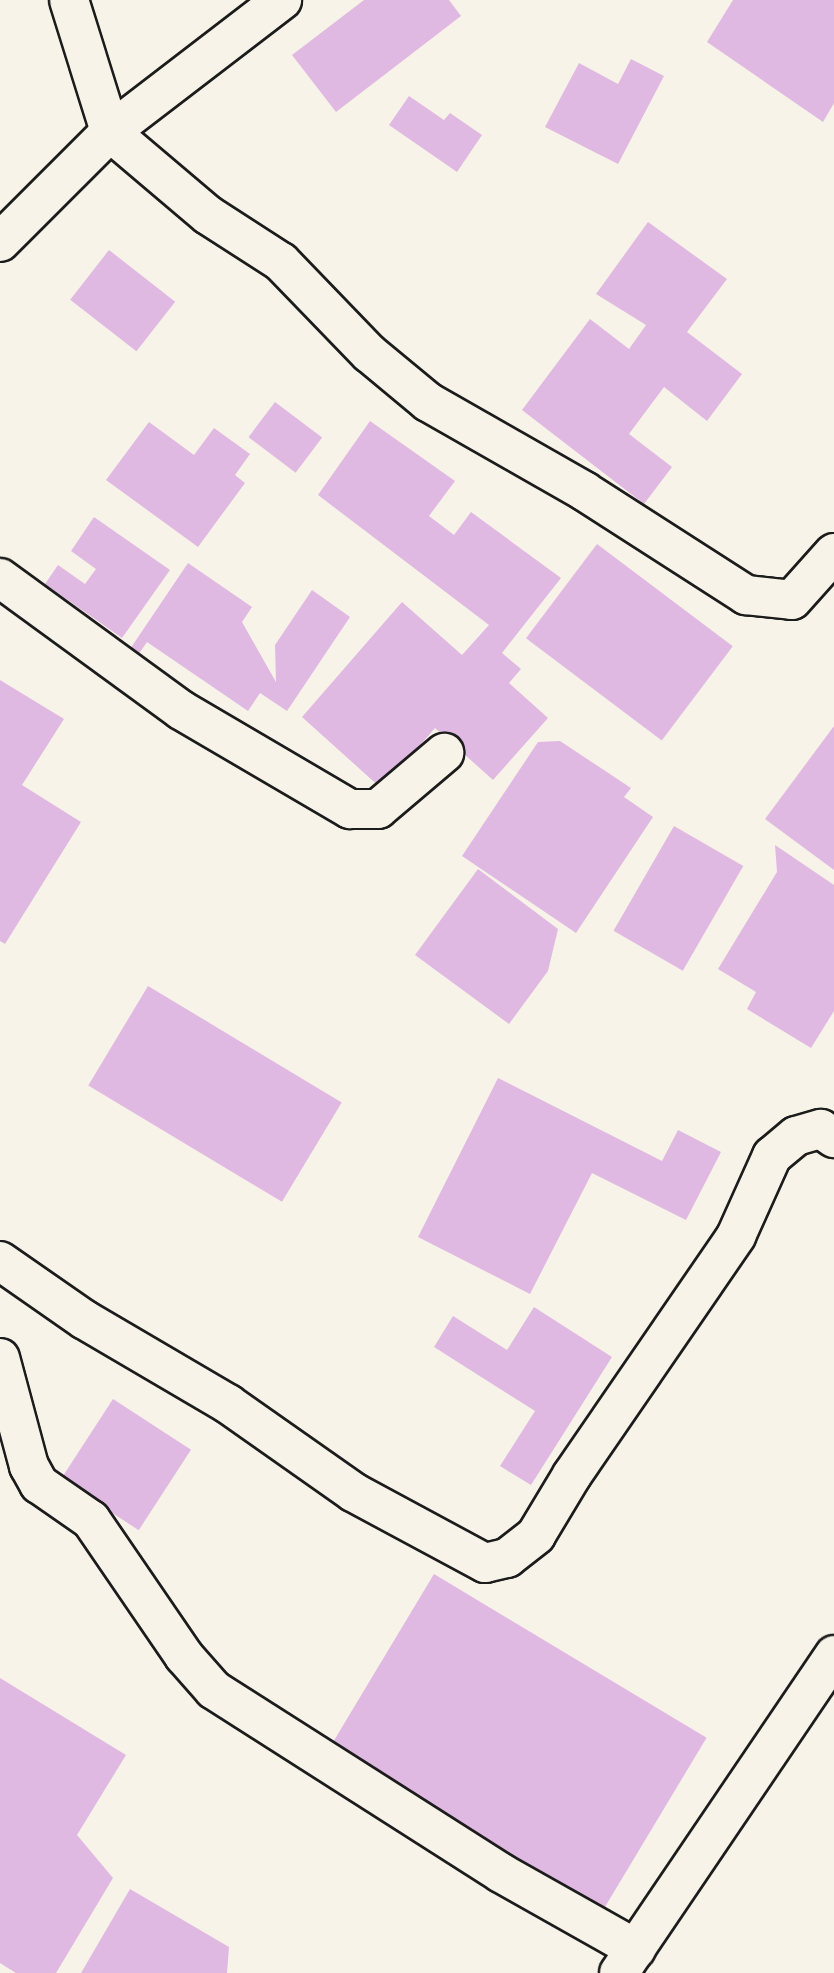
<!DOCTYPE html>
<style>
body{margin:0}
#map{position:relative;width:834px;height:1973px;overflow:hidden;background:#f7f3e8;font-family:"Comic Neue",sans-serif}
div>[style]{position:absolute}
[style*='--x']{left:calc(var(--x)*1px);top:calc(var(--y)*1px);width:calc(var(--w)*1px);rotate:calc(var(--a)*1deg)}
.building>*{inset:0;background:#e0b9e2;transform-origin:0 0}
.roads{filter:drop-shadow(2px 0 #1c1c1c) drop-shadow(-2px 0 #1c1c1c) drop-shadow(0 2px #1c1c1c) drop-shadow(0 -2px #1c1c1c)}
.street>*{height:38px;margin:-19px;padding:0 19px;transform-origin:19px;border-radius:19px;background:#f7f3e8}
span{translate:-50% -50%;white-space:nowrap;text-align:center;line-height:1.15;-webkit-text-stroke:6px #f7f3e8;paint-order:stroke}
</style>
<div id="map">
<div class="building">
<i style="clip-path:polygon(364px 0,449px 0,461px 16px,336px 112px,292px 55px)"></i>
<i style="clip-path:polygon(733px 0,834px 0,834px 103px,823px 122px,707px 42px)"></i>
<i style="clip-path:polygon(631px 59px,664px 76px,618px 164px,545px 127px,579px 63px,618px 84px)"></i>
<i style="clip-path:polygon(409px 96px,444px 120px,450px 113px,482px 135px,457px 172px,389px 125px)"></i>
<i style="clip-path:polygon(648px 222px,727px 279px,687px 332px,742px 374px,707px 421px,664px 387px,629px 434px,672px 467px,644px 504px,522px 410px,590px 319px,629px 349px,646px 325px,596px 294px)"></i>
<i style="left:109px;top:250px;width:84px;height:63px;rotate:38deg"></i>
<i style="left:275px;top:402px;width:59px;height:44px;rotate:37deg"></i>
<i style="clip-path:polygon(370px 421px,455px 481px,429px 516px,454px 535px,471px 512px,561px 578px,502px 653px,521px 669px,509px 683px,548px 718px,493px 780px,435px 728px,382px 789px,302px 717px,402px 602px,462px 655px,489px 625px,318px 495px)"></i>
<i style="clip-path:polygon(149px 422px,194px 455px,214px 428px,250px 454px,235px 475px,245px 483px,198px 547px,106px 480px)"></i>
<i style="clip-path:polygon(94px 517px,170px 570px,122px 638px,45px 584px,58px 565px,85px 584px,96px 569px,71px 551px)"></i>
<i style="left:597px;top:544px;width:170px;height:118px;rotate:37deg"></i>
<i style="clip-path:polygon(188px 563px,252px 607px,242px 622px,276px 682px,275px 645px,312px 590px,350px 617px,287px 711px,260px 693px,248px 711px,147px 642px,136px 658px,128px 652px)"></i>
<i style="clip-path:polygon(0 680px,64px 719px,22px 785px,81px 822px,5px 944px,0 941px)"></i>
<i style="clip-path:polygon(834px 726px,834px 870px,765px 819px)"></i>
<i style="clip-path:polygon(560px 741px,631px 788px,624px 797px,653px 817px,576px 933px,462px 856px,538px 742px)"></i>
<i style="left:674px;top:826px;width:80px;height:121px;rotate:30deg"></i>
<i style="clip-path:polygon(775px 845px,834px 885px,834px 1011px,811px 1048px,747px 1009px,756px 992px,718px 969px,777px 872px)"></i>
<i style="clip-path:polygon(478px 869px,558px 929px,548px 971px,509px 1024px,415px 955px)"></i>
<i style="left:148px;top:986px;width:226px;height:116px;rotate:31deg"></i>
<i style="clip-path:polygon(498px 1078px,662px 1161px,678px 1130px,721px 1152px,686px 1220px,592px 1173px,530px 1294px,418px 1237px)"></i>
<i style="clip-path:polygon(534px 1307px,612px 1357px,531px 1485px,500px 1466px,535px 1411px,434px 1347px,453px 1316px,507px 1350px)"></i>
<i style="left:113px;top:1399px;width:93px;height:96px;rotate:33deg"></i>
<i style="left:434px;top:1574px;width:318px;height:200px;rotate:31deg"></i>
<i style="clip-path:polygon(0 1678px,126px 1755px,77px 1835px,113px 1878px,56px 1973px,16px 1973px,0 1963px)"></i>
<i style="clip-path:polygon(130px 1889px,229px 1947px,227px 1973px,81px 1973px)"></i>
</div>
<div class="roads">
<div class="street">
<i style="--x:69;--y:0;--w:138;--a:72.7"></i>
<i style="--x:110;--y:132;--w:128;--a:40.3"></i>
<i style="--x:208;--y:215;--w:87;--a:32.8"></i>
<i style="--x:281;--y:262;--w:127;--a:46"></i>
<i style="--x:369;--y:353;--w:77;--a:39.7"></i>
<i style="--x:428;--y:402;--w:180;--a:29.7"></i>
<i style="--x:584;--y:491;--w:193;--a:32.7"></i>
<i style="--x:746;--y:595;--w:46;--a:6.2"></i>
<i style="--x:792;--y:600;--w:63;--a:-48.2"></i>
<i style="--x:0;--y:242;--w:156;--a:-45"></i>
<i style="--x:110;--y:132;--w:217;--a:-37.5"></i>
<i style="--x:0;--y:578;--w:224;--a:36.1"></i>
<i style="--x:181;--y:710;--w:196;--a:30.4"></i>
<i style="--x:350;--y:809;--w:28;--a:0"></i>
<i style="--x:378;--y:809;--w:87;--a:-40.3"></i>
<i style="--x:0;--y:1261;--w:103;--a:34.8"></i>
<i style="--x:85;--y:1320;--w:166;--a:30.4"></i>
<i style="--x:228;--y:1404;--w:153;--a:35.1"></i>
<i style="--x:353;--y:1492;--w:150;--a:28.3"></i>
<i style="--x:485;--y:1563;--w:23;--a:-13"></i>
<i style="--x:507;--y:1558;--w:37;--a:-38"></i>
<i style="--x:536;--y:1535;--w:70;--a:-59"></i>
<i style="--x:572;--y:1475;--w:290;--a:-55.5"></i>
<i style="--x:736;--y:1236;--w:88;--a:-65.8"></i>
<i style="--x:772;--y:1156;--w:31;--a:-40"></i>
<i style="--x:796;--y:1136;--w:26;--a:-16"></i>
<i style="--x:821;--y:1129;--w:16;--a:35"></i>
<i style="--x:0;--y:1358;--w:112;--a:75"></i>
<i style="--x:29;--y:1466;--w:21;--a:61"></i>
<i style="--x:39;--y:1484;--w:63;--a:34.7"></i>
<i style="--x:91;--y:1520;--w:165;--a:55.6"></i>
<i style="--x:184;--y:1656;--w:45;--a:48.6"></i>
<i style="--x:214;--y:1690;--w:340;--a:32.5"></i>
<i style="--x:501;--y:1873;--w:155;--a:29.4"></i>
<i style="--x:619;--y:1973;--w:384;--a:-55.9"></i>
</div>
</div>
</div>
